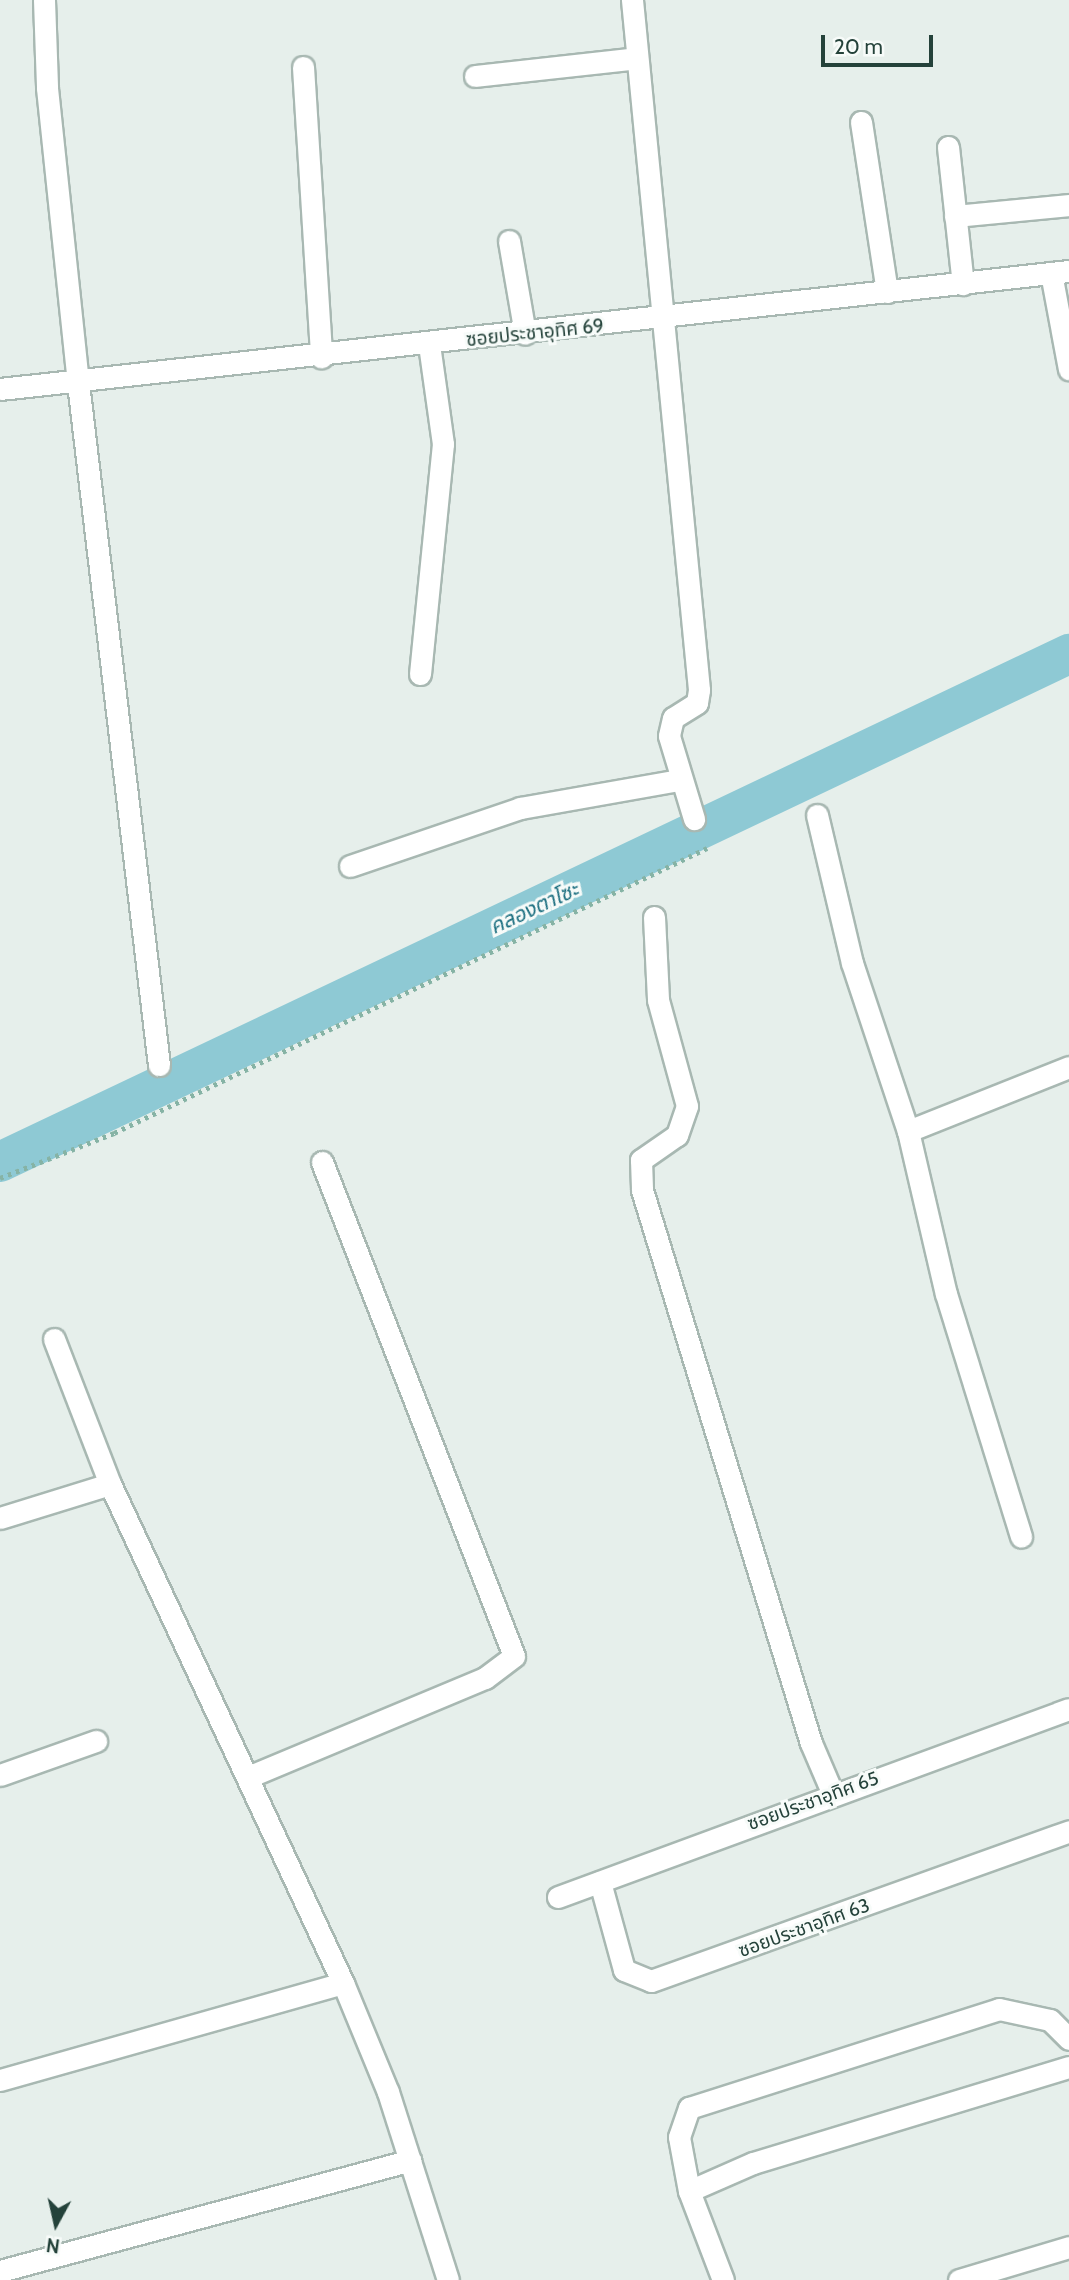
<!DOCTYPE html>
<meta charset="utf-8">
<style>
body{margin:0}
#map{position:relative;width:1069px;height:2280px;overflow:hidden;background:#e6efeb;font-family:Cabin,"Noto Sans Thai",sans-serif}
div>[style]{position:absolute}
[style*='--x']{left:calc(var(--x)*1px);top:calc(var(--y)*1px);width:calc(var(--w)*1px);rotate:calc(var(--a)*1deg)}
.canal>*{height:40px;margin:-20px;padding:0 20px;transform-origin:20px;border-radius:20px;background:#8ec9d4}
.path>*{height:4.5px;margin-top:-2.25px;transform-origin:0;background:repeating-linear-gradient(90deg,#86b3a5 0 3.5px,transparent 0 8.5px)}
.roads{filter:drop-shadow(2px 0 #a8b8b2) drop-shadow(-2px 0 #a8b8b2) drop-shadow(0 2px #a8b8b2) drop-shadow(0 -2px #a8b8b2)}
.lane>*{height:21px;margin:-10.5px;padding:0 10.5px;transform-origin:10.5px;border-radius:10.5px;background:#fff}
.street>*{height:21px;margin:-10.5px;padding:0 10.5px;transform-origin:10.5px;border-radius:10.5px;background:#fff}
.secondary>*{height:21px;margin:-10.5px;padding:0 10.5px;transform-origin:10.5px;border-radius:10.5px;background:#fff}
span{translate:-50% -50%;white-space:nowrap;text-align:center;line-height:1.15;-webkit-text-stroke:6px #f7fbf9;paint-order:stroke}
.street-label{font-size:19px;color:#24423a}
.water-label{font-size:21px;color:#1c6f80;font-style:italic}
.north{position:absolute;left:21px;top:2189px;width:70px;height:70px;-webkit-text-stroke:5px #f7fbf9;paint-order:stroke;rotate:188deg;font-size:19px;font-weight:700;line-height:28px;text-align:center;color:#24423a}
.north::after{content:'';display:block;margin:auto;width:24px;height:32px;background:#24423a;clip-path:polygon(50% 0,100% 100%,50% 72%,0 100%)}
.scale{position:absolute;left:821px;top:35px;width:112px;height:32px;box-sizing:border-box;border:4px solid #24423a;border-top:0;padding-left:9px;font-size:21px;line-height:24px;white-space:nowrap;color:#24423a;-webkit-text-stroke:5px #f7fbf9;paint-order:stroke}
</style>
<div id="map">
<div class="canal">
<i style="--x:0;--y:1162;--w:1184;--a:-25.42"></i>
</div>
<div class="path">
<i style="--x:0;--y:1178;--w:123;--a:-21.5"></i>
<i style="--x:114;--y:1133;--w:658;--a:-25.67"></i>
</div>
<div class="roads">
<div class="lane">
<i style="--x:948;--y:147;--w:138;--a:83.8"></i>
<i style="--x:955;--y:216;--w:115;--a:-5.5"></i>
<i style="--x:689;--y:2191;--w:55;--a:-100.5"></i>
<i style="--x:679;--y:2137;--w:31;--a:-71"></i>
<i style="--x:689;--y:2108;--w:325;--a:-17.7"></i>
<i style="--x:999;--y:2009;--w:52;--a:12.2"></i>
<i style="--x:1050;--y:2020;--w:27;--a:45"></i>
<i style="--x:723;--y:2280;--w:95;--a:-110.9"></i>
<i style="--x:689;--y:2191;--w:70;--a:-23.6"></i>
<i style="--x:753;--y:2163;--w:330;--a:-16.9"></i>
<i style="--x:959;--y:2280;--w:115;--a:-16.7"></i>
</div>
<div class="street">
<i style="--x:44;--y:0;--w:88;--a:88"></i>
<i style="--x:47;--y:88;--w:297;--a:84"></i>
<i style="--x:78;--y:383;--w:687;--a:83.23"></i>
<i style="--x:632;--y:0;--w:693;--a:84.45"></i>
<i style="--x:699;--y:690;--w:13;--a:99"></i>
<i style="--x:697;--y:703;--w:28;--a:148"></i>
<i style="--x:673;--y:718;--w:18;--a:103"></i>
<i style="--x:669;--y:736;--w:87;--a:73.2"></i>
<i style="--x:303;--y:67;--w:291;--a:86.4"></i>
<i style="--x:475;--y:76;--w:163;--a:-6.3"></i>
<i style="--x:861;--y:122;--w:172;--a:81.3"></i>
<i style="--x:509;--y:241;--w:94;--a:80.2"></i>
<i style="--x:1051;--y:273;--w:98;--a:79.4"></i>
<i style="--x:420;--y:674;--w:231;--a:-84.3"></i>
<i style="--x:443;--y:444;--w:101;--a:-98"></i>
<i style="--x:817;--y:815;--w:152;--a:76.7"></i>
<i style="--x:852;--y:963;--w:177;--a:71.6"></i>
<i style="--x:908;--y:1131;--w:167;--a:76.9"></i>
<i style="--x:946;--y:1294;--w:254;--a:72.8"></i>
<i style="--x:350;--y:866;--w:180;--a:-18.8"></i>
<i style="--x:520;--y:808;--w:161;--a:-10"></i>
<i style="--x:654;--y:917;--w:83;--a:87.2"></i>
<i style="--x:658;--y:1000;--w:110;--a:74.7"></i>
<i style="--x:687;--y:1106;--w:31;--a:109"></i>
<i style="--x:677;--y:1135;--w:44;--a:145.2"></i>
<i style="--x:641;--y:1160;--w:30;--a:88"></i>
<i style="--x:642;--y:1190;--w:578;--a:73.01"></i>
<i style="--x:811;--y:1743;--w:53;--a:66.8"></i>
<i style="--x:908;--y:1131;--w:173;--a:-21.7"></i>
<i style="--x:54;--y:1339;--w:155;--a:68.9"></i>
<i style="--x:110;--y:1484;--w:551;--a:64.97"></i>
<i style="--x:343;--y:1983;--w:118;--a:67.6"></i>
<i style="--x:388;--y:2092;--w:197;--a:72.3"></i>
<i style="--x:0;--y:1518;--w:115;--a:-17.2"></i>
<i style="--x:0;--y:1775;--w:102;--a:-19.5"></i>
<i style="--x:248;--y:1777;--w:257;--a:-22.7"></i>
<i style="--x:485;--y:1678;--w:36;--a:-37"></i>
<i style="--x:514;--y:1656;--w:530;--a:-111.24"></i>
<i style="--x:600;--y:1882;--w:91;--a:74.7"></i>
<i style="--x:624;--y:1970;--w:29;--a:22"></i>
<i style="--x:651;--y:1981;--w:444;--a:-19.7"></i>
<i style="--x:558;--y:1897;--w:544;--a:-20.2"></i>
<i style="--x:0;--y:2080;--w:356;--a:-15.8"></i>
<i style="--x:0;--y:2271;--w:425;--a:-15.1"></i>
</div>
<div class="secondary">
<i style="--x:0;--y:389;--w:1075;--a:-6.3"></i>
</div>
</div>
<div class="street-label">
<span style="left:535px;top:333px;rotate:-6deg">ซอยประชาอุทิศ 69</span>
<span style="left:813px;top:1801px;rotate:-20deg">ซอยประชาอุทิศ 65</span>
<span style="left:804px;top:1928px;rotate:-20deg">ซอยประชาอุทิศ 63</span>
</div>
<div class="water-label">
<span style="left:534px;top:908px;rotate:-25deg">คลองตาโซะ</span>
</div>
<div class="north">N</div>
<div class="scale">20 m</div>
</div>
